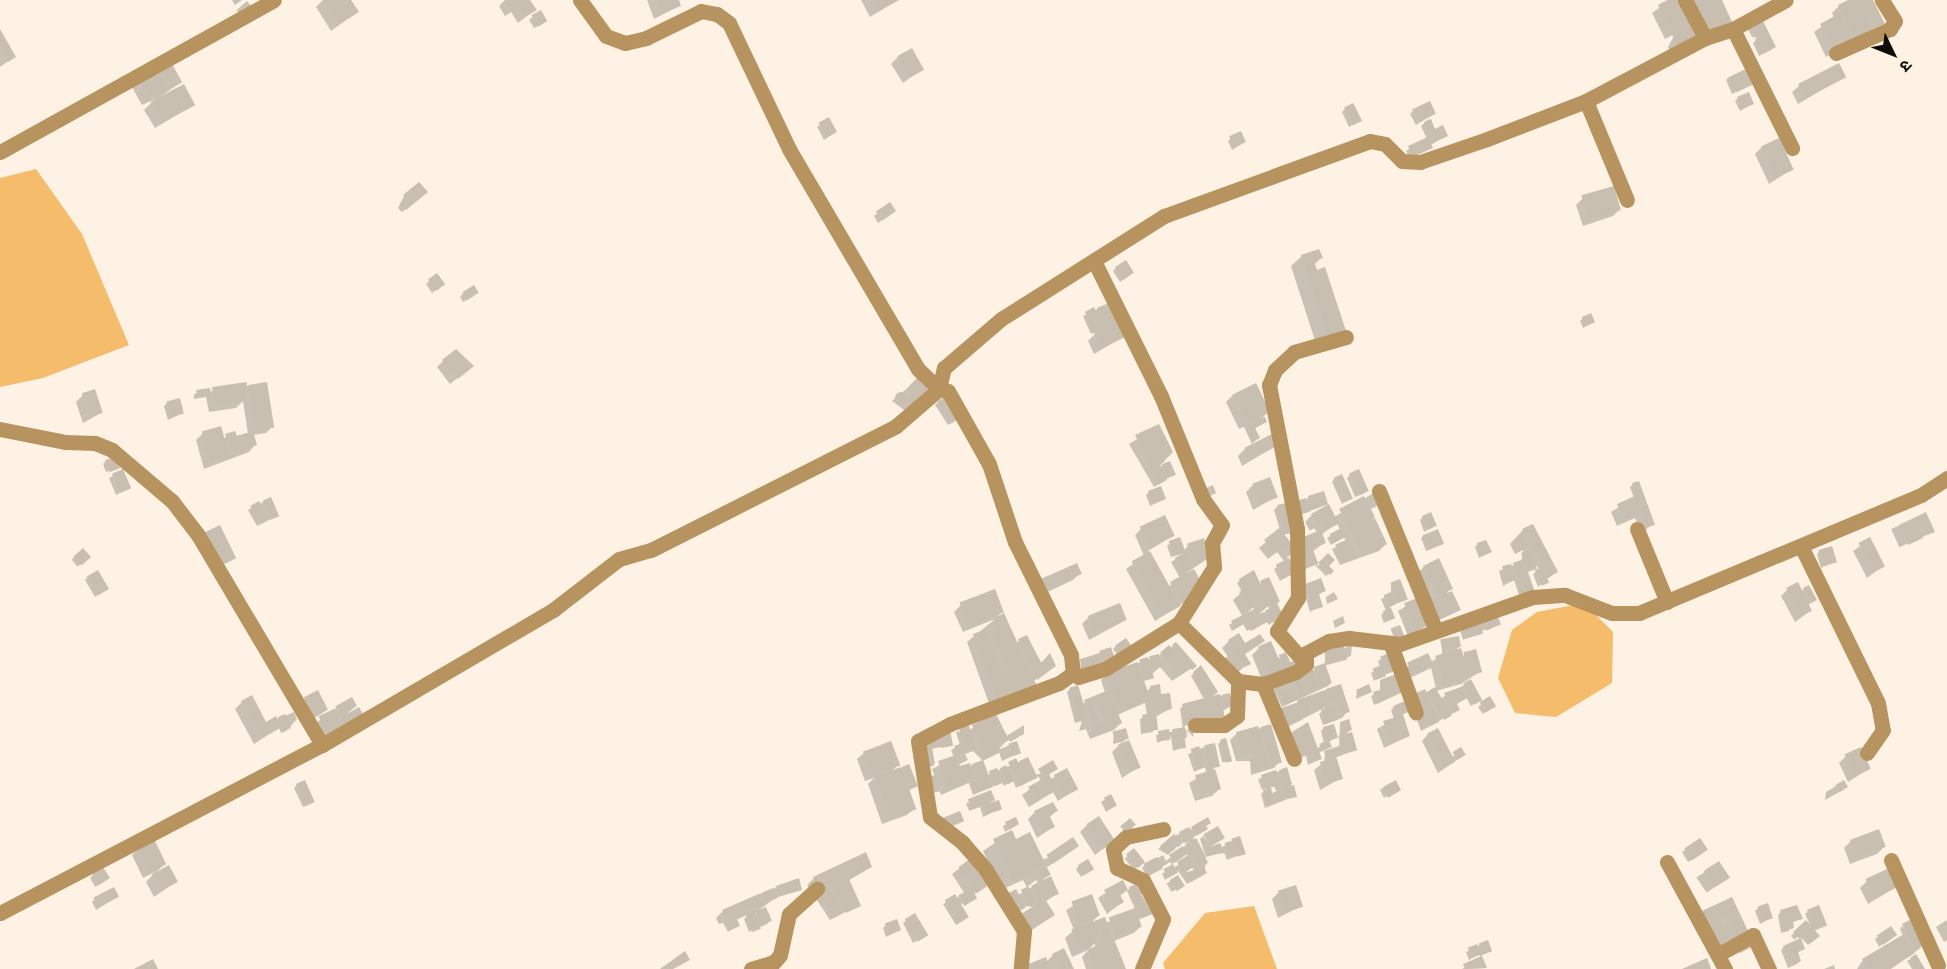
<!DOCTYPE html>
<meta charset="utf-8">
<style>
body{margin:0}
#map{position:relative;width:1947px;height:969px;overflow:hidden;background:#fdf2e3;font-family:Quicksand,"Noto Sans Devanagari",sans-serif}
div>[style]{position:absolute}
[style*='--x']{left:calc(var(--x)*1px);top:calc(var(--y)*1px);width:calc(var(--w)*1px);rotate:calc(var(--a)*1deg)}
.water>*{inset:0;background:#f4bc6b}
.shadow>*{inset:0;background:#0003;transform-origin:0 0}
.building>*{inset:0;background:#c9bfb1;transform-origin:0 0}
.round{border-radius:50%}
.minor>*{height:15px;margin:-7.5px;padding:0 7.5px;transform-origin:7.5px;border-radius:7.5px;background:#b79360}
span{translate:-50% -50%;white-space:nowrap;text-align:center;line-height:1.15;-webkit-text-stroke:4.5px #fdf2e3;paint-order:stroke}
.north{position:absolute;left:1863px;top:24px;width:60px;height:60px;-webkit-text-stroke:4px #fdf2e3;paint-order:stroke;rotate:133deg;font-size:16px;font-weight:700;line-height:24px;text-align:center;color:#100d08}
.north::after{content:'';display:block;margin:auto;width:21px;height:27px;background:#100d08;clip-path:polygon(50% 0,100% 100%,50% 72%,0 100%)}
</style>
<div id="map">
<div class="water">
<i style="clip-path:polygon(36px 169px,82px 234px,129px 345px,43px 378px,0 387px,0 178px)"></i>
<i style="clip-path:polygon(1584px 603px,1613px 632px,1612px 683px,1556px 717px,1515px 713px,1498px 678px,1512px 630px,1537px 612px)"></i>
<i style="clip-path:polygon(1254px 906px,1277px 969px,1165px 969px,1163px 963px,1205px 913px)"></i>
</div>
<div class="shadow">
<i style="clip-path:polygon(232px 0,242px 0,235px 5px)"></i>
<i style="clip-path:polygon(323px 0,349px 0,357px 12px,331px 31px,316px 7px)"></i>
<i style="clip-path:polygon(505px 0,528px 0,535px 10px,518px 23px,511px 12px,505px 16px,499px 6px)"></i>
<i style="clip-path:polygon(647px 0,677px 0,679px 6px,654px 19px)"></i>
<i style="clip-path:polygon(861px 0,898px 0,870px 17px)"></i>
<i style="clip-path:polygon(1670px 0,1720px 0,1671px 53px,1668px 47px,1675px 34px,1665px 39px,1652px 13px)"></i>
<i style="clip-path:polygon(1851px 0,1871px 0,1883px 23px,1826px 57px,1814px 32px,1834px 18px,1832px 13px,1839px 6px)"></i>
<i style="left:247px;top:1px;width:9px;height:14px;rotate:49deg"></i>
<i style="clip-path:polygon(540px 12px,542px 24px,534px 28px,529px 20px)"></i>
<i style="clip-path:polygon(1750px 24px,1774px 47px,1771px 50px,1759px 56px,1753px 43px,1758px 38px,1752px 37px,1747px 27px)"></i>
<i style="clip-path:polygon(0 32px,14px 57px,0 67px)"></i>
<i style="clip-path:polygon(898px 57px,922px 69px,903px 83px,891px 64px)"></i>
<i style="clip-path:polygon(171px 66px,177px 85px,156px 100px,193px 105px,155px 128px,144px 110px,155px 99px,142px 105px,132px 87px)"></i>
<i style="clip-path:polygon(1729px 77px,1751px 84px,1732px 94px,1726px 80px)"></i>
<i style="clip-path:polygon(1844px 77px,1798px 104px,1792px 92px,1799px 86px)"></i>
<i style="clip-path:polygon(1738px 98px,1752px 104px,1740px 111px,1735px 101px)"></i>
<i style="clip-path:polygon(1345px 109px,1360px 120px,1349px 127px,1342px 112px)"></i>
<i style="clip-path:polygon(1413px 111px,1434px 114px,1416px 125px,1410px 114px)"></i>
<i style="clip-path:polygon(1429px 119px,1435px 131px,1446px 135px,1410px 159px,1406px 151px,1427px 139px,1421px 126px)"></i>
<i style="clip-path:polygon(828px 120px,835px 132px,824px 140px,817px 127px)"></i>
<i style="clip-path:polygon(1231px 138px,1245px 142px,1232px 150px,1228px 141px)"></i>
<i style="clip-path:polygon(1762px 147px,1792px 169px,1769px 184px,1755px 154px)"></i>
<i style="clip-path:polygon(426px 191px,402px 212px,398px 208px,404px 196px)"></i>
<i style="clip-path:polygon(1583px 198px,1620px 209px,1613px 216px,1583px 226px,1576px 205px)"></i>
<i style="clip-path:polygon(890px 204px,891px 214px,878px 223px,874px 216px)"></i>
<i style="clip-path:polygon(1302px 256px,1321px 258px,1314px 265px,1346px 334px,1318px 350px,1291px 266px)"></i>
<i style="clip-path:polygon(1116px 268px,1129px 276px,1120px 282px,1113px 271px)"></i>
<i style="clip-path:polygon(436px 275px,440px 287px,432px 293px,426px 284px)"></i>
<i style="clip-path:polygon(474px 287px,474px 296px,463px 302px,460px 296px)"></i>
<i style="clip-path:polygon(1098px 309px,1123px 337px,1094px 354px,1088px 341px,1098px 331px,1091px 334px,1083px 316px)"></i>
<i style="clip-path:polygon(1583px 318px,1593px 322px,1583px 328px,1580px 321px)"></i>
<i style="clip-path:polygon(443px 361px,465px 372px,450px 384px,437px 367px)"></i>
<i style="clip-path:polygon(917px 380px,929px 392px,908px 413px,892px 401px)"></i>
<i style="clip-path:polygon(266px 383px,273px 426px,266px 433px,252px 435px,255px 445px,249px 452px,204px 469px,196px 440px,203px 433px,223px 438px,248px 434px,243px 401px,236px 408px,209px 412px,206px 397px,194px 399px,194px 394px)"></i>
<i style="clip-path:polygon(83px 395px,101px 413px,83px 423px,76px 402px)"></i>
<i style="clip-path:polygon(1233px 395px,1268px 412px,1263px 417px,1265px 422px,1254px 429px,1258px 438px,1252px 444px,1244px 427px,1239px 429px,1226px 402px)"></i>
<i style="clip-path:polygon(938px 402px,955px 421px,948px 425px,935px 405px)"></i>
<i style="clip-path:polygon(167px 403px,183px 413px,168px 420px,164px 406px)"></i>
<i style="clip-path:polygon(1159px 426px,1165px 461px,1157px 468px,1169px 463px,1174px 474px,1154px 487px,1129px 444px)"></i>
<i style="clip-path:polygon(1276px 446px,1242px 466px,1238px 456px,1245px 449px)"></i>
<i style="clip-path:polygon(106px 461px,118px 468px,106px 472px,103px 464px)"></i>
<i style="clip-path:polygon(122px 471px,129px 488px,116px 495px,109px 478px)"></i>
<i style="clip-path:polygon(1350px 475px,1367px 490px,1364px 493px,1355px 497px,1347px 478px)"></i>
<i style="clip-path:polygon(1334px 479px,1351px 498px,1342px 504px,1332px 482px)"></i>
<i style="clip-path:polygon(1633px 484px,1653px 524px,1641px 533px,1635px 518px,1617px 526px,1611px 512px,1634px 498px,1630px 487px)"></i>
<i style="clip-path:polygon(1213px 485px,1216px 493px,1204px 499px,1204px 489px)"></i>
<i style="clip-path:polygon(1253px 485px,1276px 497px,1253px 510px,1246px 492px)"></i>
<i style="clip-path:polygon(1149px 492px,1164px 499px,1150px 506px,1146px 495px)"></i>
<i style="clip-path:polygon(1375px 492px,1377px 506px,1369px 510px,1386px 544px,1379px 551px,1340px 565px,1332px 549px,1346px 541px,1344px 537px,1331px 545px,1327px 538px,1340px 530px,1337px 523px,1321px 535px,1324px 543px,1312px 552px,1318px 566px,1328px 556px,1327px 566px,1332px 571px,1326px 576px,1315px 565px,1301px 571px,1293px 552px,1287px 558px,1294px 572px,1280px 581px,1274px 569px,1285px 562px,1277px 552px,1268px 559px,1259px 548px,1280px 530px,1274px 510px,1277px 507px,1285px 505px,1292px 533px,1283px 535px,1293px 547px,1317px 533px,1314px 528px,1310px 531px,1305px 522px,1312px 515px,1334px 517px)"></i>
<i style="clip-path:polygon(1323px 493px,1326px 503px,1323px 506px,1295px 517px,1308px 498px)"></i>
<i style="clip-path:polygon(263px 502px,277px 516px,257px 526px,248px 510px)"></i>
<i style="left:1925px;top:514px;width:20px;height:37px;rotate:66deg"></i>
<i style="clip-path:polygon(1423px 517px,1435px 526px,1424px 532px,1420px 520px)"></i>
<i style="clip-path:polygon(1141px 529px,1173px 536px,1148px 551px,1168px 587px,1180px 578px,1171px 562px,1186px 553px,1171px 557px,1167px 546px,1170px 543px,1183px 551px,1188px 546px,1210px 557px,1185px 574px,1193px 571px,1183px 603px,1155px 621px,1126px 569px,1144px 556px,1135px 535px)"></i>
<i style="clip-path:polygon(1523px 530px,1556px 572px,1538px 587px,1533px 574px,1539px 570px,1537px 566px,1526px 573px,1534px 591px,1520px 598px,1514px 580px,1503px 586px,1499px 571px,1521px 562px,1523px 550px,1515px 554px,1510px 544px)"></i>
<i style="clip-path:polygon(1424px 535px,1442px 544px,1426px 551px,1421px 538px)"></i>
<i style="clip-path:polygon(1870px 539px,1883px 566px,1867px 578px,1853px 551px)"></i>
<i style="clip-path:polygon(1478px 544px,1490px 552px,1479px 558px,1475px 547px)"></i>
<i style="left:83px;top:550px;width:9px;height:15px;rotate:49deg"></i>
<i style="clip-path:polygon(1820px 551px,1835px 561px,1821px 568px,1817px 554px)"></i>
<i style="clip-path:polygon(1076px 565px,1080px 573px,1073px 580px,1039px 596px)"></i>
<i style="clip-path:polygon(1424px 567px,1451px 588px,1447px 593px,1451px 592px,1459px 609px,1408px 636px,1398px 611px,1416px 600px,1417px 573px)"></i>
<i style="clip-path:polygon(88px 577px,104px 591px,95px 597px,85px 580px)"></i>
<i style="clip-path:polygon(evenodd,1268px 579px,1282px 615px,1269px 625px,1266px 621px,1247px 631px,1243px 624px,1232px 631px,1229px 625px,1243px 617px,1233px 600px,1242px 592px,1237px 583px,1240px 580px,1257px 586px,1268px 579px,1268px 606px,1270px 610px,1257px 616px,1268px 606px,1268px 579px,1253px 607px,1255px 611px,1245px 615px,1253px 607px)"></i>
<i style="clip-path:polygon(1391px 584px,1406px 599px,1390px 607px,1394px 617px,1384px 623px,1381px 615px,1386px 611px,1381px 599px,1391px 594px)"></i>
<i style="clip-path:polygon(1306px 585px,1324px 591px,1318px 595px,1321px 606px,1310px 612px,1303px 588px)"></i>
<i style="clip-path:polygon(1788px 589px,1801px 592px,1804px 589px,1815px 600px,1808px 605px,1810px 611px,1795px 622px,1781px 596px)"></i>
<i style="clip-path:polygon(1334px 592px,1338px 599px,1327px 604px,1326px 597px)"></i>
<i style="clip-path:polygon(961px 605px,1002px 612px,995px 619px,1016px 643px,1026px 637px,1047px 672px,991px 709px,967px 642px,995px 619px,963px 632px,954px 612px)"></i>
<i style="clip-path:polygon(1343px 616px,1345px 623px,1335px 628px,1333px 621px)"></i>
<i style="clip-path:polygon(1089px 617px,1126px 620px,1089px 640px,1082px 624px)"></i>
<i style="clip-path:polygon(1483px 623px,1499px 623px,1463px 640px,1460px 630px)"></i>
<i style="clip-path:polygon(1229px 641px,1248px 651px,1244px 655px,1249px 663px,1238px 672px,1222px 648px)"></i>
<i style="clip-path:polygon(1442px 642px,1460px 646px,1455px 651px,1462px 657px,1465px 654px,1481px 671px,1461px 684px,1436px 691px,1440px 699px,1464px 685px,1477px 702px,1471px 706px,1466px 697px,1456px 704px,1455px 712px,1421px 731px,1410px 699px,1436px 688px,1431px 668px,1410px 678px,1405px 667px,1431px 662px,1442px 655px)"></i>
<i style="clip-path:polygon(1176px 644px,1195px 666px,1172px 681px,1160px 667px,1143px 682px,1146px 692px,1151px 687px,1170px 709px,1155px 717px,1153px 732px,1141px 734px,1140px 719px,1147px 716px,1145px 703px,1117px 715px,1121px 723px,1114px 730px,1090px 739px,1086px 729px,1079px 731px,1082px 721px,1075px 723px,1067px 692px,1070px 689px,1082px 704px,1105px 693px,1101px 680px,1108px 674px,1160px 655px)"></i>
<i style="clip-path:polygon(1352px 644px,1351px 656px,1324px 666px,1331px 683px,1328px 686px,1282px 707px,1273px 688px,1325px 665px,1325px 650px,1343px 649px)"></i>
<i style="clip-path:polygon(1116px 646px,1127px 650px,1118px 656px,1113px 649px)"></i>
<i style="clip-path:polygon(1259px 648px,1289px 663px,1296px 659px,1299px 666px,1263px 683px,1252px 655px)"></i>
<i style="clip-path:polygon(1101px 652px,1114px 659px,1080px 671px,1081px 661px)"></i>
<i style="clip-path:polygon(1390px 654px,1393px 670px,1374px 681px,1371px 673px,1380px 668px,1378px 661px)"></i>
<i style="clip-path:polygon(1194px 673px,1216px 692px,1210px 698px,1229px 694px,1231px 706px,1194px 729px,1193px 737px,1187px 730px,1188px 738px,1186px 731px,1192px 725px,1184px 726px,1185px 747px,1173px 751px,1171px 737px,1157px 743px,1156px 735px,1183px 729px,1180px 708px,1204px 699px,1191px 676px)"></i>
<i style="clip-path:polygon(1380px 681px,1403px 691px,1374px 705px,1371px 696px,1380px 691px)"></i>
<i style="clip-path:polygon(1326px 690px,1348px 711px,1342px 718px,1323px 725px,1319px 714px,1326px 707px,1278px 732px,1297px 702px)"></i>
<i style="clip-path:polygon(1357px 691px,1370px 692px,1356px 699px)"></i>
<i style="clip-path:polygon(305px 698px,327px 710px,307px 723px,298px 705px)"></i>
<i style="clip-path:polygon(1489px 698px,1491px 708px,1483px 714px,1478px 707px)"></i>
<i style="clip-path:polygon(242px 702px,265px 724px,294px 712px,297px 719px,286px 731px,281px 733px,279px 728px,254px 744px,235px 709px)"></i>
<i style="clip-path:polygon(356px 706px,348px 713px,362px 716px,321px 741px,313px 725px,336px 708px)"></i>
<i style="clip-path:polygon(1394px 707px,1407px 711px,1402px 715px,1409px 736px,1384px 748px,1377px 729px,1394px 719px,1391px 710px)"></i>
<i style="clip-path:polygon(995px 716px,1005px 737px,1024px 725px,1024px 734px,1010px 742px,1008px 739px,998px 750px,1010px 745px,1019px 753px,1002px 761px,999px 752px,983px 761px,973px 751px,965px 754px,968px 760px,958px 765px,959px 769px,973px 765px,987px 775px,1027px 759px,1035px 775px,1057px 769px,1048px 775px,1051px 780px,1055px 776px,1076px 789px,1058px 801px,1053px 792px,1029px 807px,1022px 795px,1041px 781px,1038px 776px,1016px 788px,1013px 780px,1004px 786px,1002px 782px,973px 795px,969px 783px,941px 795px,939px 790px,927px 796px,935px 777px,932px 769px,954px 757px,951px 750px,960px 745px,956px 732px,969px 730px)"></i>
<i style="clip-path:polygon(1340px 723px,1350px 730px,1344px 736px,1355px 750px,1335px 758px,1341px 778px,1320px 790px,1314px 770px,1324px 762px,1325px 752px,1339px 748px)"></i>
<i style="clip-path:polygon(1261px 728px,1280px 761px,1274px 768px,1251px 775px,1250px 761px,1236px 761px,1230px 740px,1237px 733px)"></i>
<i style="clip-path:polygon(1324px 728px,1336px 738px,1328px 742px,1327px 749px,1318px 753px,1320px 759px,1308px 765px,1306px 756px,1295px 759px,1290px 736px,1293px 733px,1316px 749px,1324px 744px,1321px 731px)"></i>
<i style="clip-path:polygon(949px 732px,951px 745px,931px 749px,934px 766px,920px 768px,919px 744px)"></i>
<i style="clip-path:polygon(1114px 733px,1127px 738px,1120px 745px,1139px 767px,1122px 778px,1112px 752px,1122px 742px,1113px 744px)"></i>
<i style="clip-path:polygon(1428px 734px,1451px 756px,1464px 755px,1438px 773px,1422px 741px)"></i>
<i style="clip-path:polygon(1221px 741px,1230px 760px,1229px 762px,1222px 762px,1218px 744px)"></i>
<i style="clip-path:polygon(1204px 747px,1219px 765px,1213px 769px,1219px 789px,1212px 796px,1195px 801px,1189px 783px,1206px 773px,1205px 766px,1194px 772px,1188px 754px)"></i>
<i style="clip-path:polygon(864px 753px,898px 765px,891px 772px,903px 768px,916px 786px,908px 791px,914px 809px,907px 815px,882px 824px,868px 784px,874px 778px,865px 781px,857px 759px)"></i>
<i style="clip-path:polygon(1846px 756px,1869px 769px,1848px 782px,1839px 763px)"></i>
<i style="clip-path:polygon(evenodd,1286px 769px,1295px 796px,1265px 808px,1261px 794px,1267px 788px,1262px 790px,1258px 779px,1286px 769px,1274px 786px,1277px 793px,1272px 795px,1269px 787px,1274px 786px)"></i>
<i style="left:1395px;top:782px;width:9px;height:17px;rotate:63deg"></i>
<i style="clip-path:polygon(1843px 782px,1843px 790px,1825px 800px,1826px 792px)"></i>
<i style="clip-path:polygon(297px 785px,313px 801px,310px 804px,303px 807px,294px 788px)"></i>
<i style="clip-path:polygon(1111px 796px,1112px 808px,1106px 812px,1101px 802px)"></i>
<i style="clip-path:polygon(993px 799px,987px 806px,1000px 809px,983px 817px,980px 807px,969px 811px,966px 803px)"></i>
<i style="clip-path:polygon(1056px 811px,1049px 818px,1053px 827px,1037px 838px,1028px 819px,1035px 812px)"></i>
<i style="clip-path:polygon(1015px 819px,1018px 824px,1005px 832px,1003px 826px)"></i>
<i style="clip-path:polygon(evenodd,1209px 822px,1193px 838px,1206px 863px,1203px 875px,1187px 884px,1178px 871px,1165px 880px,1162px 874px,1173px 866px,1170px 862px,1147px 877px,1142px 868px,1145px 865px,1163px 855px,1166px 861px,1190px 842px,1181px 843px,1168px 855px,1158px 849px,1174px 836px,1209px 822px,1186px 854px,1188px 857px,1174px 868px,1172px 864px,1186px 854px,1209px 822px,1192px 867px,1194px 871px,1186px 872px,1192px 867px)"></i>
<i style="clip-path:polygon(1087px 825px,1113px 841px,1095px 855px,1080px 832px)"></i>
<i style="clip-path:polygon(1011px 832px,1016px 841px,1042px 860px,1077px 846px,1046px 868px,1049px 874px,1042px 881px,1058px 893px,1045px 902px,1053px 915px,1023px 936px,1034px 907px,1025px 906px,1012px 915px,1018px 895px,1038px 884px,1036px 880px,1027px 887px,1023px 880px,1001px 890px,983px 851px)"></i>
<i style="clip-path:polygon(1203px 836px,1212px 847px,1221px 848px,1233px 840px,1244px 853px,1227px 860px,1224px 852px,1206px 857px,1200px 839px)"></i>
<i style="clip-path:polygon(1851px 841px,1884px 847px,1877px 854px,1850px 864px,1844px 848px)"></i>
<i style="clip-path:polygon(139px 848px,165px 864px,156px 872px,176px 882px,154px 897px,146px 882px,155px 872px,143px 878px,132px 855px)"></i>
<i style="clip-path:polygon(1685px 850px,1703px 853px,1688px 862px,1682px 852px)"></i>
<i style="left:1134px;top:851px;width:14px;height:12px;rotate:51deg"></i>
<i style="clip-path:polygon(969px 861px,986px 885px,956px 908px,964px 920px,956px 925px,943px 904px,965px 894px,952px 874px)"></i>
<i style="left:1718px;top:863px;width:18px;height:26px;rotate:56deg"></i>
<i style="clip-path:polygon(1079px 866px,1092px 869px,1081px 877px,1076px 869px)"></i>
<i style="clip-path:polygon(871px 867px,848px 881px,859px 905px,830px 920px,807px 885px,814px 878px)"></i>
<i style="clip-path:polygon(93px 875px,105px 881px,95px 887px,90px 878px)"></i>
<i style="left:1178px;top:877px;width:10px;height:13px;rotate:61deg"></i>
<i style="clip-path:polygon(1867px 881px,1896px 887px,1868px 904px,1860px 888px)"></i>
<i style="clip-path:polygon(1122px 882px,1126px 890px,1119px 897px,1122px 902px,1107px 914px,1098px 898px)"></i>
<i style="clip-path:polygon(777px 887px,801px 890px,775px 898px,754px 914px,765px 909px,770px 921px,767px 924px,749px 932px,744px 919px,749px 914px,736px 920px,738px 925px,728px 932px,723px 923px,719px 924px,716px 918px,723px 911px)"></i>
<i style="clip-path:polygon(evenodd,1130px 888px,1143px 892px,1140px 895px,1151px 914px,1138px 920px,1141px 926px,1134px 933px,1114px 941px,1124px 969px,1086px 969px,1082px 957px,1088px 950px,1072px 957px,1065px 938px,1074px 930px,1066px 910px,1091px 896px,1099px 915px,1090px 924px,1106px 923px,1135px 909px,1127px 891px,1130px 888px,1095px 943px,1095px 948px,1087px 951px,1095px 943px)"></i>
<i style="clip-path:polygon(1279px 892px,1301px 906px,1278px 918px,1272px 899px)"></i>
<i style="clip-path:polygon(117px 897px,96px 910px,92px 902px,95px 899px)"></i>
<i style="clip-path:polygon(1731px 899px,1740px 939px,1696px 919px)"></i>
<i style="clip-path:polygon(1758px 908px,1771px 918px,1760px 924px,1755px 911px)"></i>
<i style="clip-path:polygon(1808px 911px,1826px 924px,1814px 931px,1818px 936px,1808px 945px,1798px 935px,1795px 940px,1791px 936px,1805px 922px,1811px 927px,1805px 914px)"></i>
<i style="clip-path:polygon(1781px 912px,1802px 919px,1791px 923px,1789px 931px,1781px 933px,1778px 915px)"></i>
<i style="clip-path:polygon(915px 915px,923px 937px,913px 943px,903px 923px)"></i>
<i style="clip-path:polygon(1947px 920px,1947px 940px,1944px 942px,1936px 927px)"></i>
<i style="clip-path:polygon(886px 925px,900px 930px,886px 937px,883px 928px)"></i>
<i style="clip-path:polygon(1902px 926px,1922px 946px,1919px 949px,1891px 969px,1857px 969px,1863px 960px,1903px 936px,1900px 929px)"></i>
<i style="clip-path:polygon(1890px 928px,1892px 937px,1879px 947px,1875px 939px)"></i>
<i style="left:1748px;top:941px;width:7px;height:13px;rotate:63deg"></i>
<i style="clip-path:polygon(1480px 945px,1490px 950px,1481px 956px,1485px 968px,1462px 969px,1481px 959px,1479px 954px,1469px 960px,1466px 952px)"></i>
<i style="clip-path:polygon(1784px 947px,1804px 949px,1797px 953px,1800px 961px,1797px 964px,1788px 968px,1781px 950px)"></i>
<i style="clip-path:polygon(1053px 955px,1073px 969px,1021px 969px,1046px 962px)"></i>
<i style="clip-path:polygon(1916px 956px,1923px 969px,1912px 969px,1907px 961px)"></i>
<i style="clip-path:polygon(1834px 965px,1835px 969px,1824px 969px)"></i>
</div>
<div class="building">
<i style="clip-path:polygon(323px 0,351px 0,359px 12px,338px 25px)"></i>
<i style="clip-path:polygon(506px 0,530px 0,537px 10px,525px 17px,518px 7px,513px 10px)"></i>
<i style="clip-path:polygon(656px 0,679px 0,681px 6px,660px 14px)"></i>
<i style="clip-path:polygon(871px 0,899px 0,877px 12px)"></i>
<i style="clip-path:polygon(1667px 0,1680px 0,1698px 37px,1678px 47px,1658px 5px)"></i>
<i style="clip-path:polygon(1692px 0,1722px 0,1733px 24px,1709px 36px)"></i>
<i style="clip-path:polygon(1848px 0,1873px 0,1885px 24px,1875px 28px,1870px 18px,1867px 19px,1872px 30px,1854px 38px,1838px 5px)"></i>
<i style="left:541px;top:10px;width:13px;height:11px;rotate:61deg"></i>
<i style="clip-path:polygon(1840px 13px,1854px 41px,1845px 45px,1842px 38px,1836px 41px,1840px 48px,1833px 51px,1820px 24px)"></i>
<i style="clip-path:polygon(1761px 17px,1776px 47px,1762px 54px,1755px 39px,1761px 36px,1755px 35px,1749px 23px)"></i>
<i style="clip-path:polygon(0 29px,16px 57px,8px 62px,0 49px)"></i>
<i style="left:912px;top:48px;width:25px;height:17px;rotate:61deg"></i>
<i style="left:1839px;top:63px;width:16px;height:46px;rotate:63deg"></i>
<i style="left:172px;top:64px;width:21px;height:11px;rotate:61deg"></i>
<i style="left:157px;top:69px;width:24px;height:21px;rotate:62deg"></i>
<i style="left:1746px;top:69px;width:17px;height:19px;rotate:65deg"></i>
<i style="left:184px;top:84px;width:24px;height:38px;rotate:62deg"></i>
<i style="left:1749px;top:92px;width:13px;height:13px;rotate:67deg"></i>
<i style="left:1430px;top:101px;width:14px;height:20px;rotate:65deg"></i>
<i style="left:1353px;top:103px;width:20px;height:10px;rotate:63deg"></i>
<i style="left:829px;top:117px;width:17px;height:12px;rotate:62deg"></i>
<i style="clip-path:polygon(1431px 119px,1435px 129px,1443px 125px,1448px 136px,1433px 143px,1424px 122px)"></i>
<i style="left:1241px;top:131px;width:12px;height:13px;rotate:66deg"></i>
<i style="left:1428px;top:137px;width:12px;height:22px;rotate:66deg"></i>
<i style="left:1779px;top:138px;width:35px;height:20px;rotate:65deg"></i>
<i style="clip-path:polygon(419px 182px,428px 192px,406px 210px,400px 204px,406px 198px,403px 195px)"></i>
<i style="left:1614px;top:186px;width:25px;height:34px;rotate:74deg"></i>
<i style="left:890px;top:202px;width:11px;height:17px;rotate:56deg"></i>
<i style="clip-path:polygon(1319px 249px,1323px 258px,1314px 261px,1317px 270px,1325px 267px,1347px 334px,1329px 340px,1301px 255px)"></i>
<i style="left:1126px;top:260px;width:15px;height:13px;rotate:58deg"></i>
<i style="left:437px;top:273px;width:14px;height:11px;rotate:54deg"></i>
<i style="left:474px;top:285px;width:9px;height:14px;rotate:58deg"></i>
<i style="clip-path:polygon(1109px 303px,1125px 337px,1101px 349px,1085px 312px,1094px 307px,1104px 328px,1097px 308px)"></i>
<i style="left:1591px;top:313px;width:10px;height:10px;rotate:66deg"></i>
<i style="clip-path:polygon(456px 349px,474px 366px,458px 379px,442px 360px)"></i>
<i style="clip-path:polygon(917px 378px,931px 392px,916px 407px,908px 400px,915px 392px,909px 386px)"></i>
<i style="clip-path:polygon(247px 382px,245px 401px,215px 406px,212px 387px)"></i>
<i style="left:267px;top:382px;width:46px;height:19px;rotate:81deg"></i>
<i style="left:1256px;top:383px;width:32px;height:26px;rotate:64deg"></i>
<i style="left:210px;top:388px;width:7px;height:14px;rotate:82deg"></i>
<i style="left:95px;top:389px;width:25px;height:14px;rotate:72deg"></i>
<i class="round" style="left:895px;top:392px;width:12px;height:12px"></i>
<i style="left:946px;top:396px;width:26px;height:10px;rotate:58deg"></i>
<i style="left:180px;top:398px;width:16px;height:14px;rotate:76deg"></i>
<i style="clip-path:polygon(1265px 417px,1267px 422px,1255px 428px,1260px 438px,1254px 441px,1247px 425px)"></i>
<i style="clip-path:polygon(1159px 424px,1173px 452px,1160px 465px,1167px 480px,1158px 485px,1135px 435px)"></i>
<i style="left:221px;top:426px;width:33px;height:20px;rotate:74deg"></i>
<i style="clip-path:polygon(235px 431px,237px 436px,253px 431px,257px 445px,231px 454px,225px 434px)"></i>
<i style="left:1272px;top:434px;width:13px;height:31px;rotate:63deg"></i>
<i style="left:115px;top:456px;width:13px;height:11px;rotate:67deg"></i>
<i style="left:1170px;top:461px;width:15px;height:9px;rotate:67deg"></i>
<i style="left:123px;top:469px;width:21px;height:12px;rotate:67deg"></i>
<i style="left:1359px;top:469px;width:24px;height:11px;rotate:66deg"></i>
<i style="left:1342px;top:474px;width:27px;height:9px;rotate:66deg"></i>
<i style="left:1270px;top:477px;width:22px;height:19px;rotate:69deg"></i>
<i style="clip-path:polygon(1639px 481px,1655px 525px,1648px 527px,1642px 512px,1623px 520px,1617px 504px,1637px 495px,1632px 483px)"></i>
<i style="left:1161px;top:486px;width:14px;height:14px;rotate:69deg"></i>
<i style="left:1324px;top:491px;width:14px;height:17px;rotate:73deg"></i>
<i style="clip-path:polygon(1364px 496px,1375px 517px,1362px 524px,1375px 518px,1387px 544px,1364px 556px,1339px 509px)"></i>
<i style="left:271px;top:497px;width:21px;height:9px;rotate:67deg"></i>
<i style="left:1306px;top:498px;width:14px;height:14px;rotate:73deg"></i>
<i style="left:259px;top:501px;width:21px;height:10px;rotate:61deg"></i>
<i style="clip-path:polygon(1286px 503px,1296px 530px,1284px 534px,1277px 505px)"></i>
<i style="clip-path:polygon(1329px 504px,1339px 524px,1325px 530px,1321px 523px,1317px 525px,1311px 514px)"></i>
<i style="left:1431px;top:512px;width:15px;height:10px;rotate:67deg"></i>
<i style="clip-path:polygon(1926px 512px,1935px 532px,1927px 535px,1923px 526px,1918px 528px,1923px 538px,1908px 545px,1899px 525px)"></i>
<i style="left:1165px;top:515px;width:23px;height:28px;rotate:65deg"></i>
<i style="clip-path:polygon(1533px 524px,1558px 572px,1549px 577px,1522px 529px)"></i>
<i style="left:220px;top:525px;width:37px;height:19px;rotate:64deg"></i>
<i style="clip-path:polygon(1279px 528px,1297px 550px,1291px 555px,1284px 547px,1275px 554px,1264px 540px)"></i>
<i style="left:1341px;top:528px;width:10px;height:13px;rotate:61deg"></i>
<i style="left:1438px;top:529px;width:16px;height:16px;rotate:68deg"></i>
<i style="left:1321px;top:530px;width:14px;height:25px;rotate:69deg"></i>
<i style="left:1523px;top:535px;width:13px;height:11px;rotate:63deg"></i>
<i style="left:1180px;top:537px;width:15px;height:12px;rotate:70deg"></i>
<i style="left:1870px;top:537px;width:33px;height:13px;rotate:63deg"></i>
<i style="left:1204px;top:538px;width:21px;height:18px;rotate:71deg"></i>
<i style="left:1348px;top:539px;width:20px;height:14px;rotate:66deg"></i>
<i style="clip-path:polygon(1486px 540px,1492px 552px,1482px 556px,1477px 543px)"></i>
<i style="left:1832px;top:546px;width:17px;height:14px;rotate:73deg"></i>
<i style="left:83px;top:548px;width:12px;height:13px;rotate:48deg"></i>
<i style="left:1313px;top:550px;width:14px;height:16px;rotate:69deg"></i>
<i style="clip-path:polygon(1530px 550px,1537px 569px,1517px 575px,1513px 563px,1524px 559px,1521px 553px)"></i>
<i style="left:1150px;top:551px;width:63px;height:21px;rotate:61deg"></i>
<i style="left:1186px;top:552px;width:17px;height:13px;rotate:62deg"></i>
<i style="clip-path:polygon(1328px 553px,1335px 560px,1329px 566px,1334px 571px,1330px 575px,1318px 563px)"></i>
<i style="left:1289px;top:558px;width:16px;height:15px;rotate:63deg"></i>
<i style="clip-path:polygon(1439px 558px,1453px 589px,1439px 595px,1423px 566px)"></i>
<i style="left:1077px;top:563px;width:12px;height:39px;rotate:66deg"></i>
<i style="left:1511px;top:564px;width:17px;height:9px;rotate:77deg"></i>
<i style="left:1542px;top:567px;width:17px;height:8px;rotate:65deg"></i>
<i style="clip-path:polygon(1194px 569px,1202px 583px,1184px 604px,1170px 582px)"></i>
<i style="left:98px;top:570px;width:22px;height:13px;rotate:60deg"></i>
<i style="clip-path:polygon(1254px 570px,1270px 605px,1264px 609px,1258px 599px,1254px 601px,1256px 606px,1249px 610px,1239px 592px,1245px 589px,1239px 579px)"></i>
<i style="left:1528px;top:572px;width:21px;height:13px;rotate:71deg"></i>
<i style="left:1269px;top:577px;width:27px;height:10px;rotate:66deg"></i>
<i style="clip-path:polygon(1321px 578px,1326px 591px,1313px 596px,1319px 594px,1323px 607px,1313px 610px,1305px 584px)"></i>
<i style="left:1400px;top:579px;width:22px;height:10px;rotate:69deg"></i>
<i style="left:1798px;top:582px;width:32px;height:13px;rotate:64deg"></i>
<i style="left:1809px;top:585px;width:17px;height:7px;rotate:62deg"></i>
<i style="left:995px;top:589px;width:25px;height:38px;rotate:69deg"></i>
<i style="left:1452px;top:591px;width:21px;height:28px;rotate:65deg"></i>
<i style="left:1391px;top:592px;width:13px;height:8px;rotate:67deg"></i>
<i style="left:1417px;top:598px;width:29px;height:14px;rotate:68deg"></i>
<i style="left:1120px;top:603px;width:18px;height:35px;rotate:68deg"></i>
<i style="left:1277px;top:604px;width:14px;height:14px;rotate:60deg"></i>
<i style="clip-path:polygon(1256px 608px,1259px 614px,1264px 612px,1269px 621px,1251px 631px,1247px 622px,1235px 629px,1231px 621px)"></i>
<i style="left:1391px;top:608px;width:11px;height:9px;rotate:68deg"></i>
<i style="clip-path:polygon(1004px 613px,1038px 688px,1020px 697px,990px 630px,997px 627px,993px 619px)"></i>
<i style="left:1497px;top:615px;width:10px;height:16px;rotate:66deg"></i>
<i style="left:1479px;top:620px;width:14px;height:18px;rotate:73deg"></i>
<i style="left:1400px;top:625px;width:15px;height:10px;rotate:70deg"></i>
<i style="clip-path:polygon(987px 629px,1001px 672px,1007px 670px,1018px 695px,998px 704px,973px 634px)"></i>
<i style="clip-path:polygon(1239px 633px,1245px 643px,1260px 634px,1265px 641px,1245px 654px,1251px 664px,1245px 667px,1241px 660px,1242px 668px,1234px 674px,1225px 658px,1235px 652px,1228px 640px)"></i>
<i style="clip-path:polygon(1027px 635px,1041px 663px,1050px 653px,1056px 666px,1037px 680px,1018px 639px)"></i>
<i style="left:1459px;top:636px;width:11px;height:19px;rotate:80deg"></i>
<i style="left:1126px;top:638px;width:11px;height:13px;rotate:56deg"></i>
<i style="left:1271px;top:641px;width:34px;height:14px;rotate:67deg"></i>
<i style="clip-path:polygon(1176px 642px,1197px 666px,1192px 670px,1172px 645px)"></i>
<i style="left:1343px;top:644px;width:16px;height:20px;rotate:75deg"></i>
<i style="left:1169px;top:645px;width:30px;height:12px;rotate:49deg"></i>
<i style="left:1111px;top:647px;width:13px;height:12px;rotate:72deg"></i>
<i style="left:1461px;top:648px;width:31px;height:27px;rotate:73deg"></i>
<i style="left:1476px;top:649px;width:24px;height:13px;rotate:75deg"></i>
<i style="left:1286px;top:652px;width:21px;height:8px;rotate:67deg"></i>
<i style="clip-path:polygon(1391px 652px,1395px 671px,1387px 674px,1380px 657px)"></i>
<i style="left:1428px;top:653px;width:14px;height:23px;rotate:65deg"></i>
<i style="left:1097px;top:654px;width:10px;height:18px;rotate:73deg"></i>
<i style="left:1159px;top:654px;width:13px;height:10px;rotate:77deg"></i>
<i style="left:1148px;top:657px;width:22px;height:9px;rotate:74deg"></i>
<i style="left:1138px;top:662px;width:40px;height:33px;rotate:72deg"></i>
<i style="left:1325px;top:663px;width:21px;height:12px;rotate:71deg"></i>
<i style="clip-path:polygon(1201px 665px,1218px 692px,1213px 696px,1206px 696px,1196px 681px,1193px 672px)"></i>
<i style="left:1382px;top:665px;width:12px;height:10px;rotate:70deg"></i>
<i style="left:1313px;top:669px;width:20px;height:14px;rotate:70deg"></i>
<i style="clip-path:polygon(1399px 673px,1405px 691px,1377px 704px,1373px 692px,1383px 689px,1380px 680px)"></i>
<i style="left:1298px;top:675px;width:22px;height:7px;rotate:68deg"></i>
<i style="left:1471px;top:679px;width:24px;height:9px;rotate:62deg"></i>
<i style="clip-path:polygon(1160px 684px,1161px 694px,1170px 693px,1172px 709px,1153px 712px,1150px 686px)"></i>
<i style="clip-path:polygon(1341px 684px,1350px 712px,1342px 714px,1337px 701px,1330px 703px,1326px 689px)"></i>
<i style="clip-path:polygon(1369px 684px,1372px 692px,1360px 697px,1356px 690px)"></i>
<i style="left:1078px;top:685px;width:34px;height:9px;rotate:73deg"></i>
<i style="left:1293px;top:687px;width:13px;height:14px;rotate:67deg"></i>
<i style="left:1435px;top:687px;width:33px;height:9px;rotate:59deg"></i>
<i style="clip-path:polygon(1461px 687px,1467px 698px,1457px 704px,1460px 710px,1454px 713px,1444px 693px)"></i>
<i style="clip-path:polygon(1425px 689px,1439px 722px,1424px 729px,1412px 695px)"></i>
<i style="left:318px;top:690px;width:22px;height:16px;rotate:63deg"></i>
<i style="clip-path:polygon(evenodd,1109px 690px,1122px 723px,1097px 734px,1084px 700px,1109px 690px,1098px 703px,1106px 722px,1100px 725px,1092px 706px,1098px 703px)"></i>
<i style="clip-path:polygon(1325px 690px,1329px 705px,1314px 710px,1313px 704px,1309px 706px,1311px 713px,1302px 716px,1297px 700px)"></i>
<i style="left:1230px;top:693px;width:13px;height:8px;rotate:77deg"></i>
<i style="clip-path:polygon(1220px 694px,1225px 718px,1186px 724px,1182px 704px)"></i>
<i style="clip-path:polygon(252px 695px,266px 722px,276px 716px,281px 725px,278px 717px,285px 714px,291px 728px,284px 731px,282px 727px,261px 738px,241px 701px)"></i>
<i style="left:1490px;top:696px;width:12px;height:12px;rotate:59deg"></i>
<i style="left:352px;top:697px;width:10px;height:19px;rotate:61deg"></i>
<i style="clip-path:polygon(1405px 701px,1409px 712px,1403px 714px,1410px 736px,1391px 743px,1383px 721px,1397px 717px,1393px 706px)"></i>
<i style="left:1296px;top:703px;width:18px;height:18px;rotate:71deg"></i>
<i style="left:1334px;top:705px;width:15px;height:14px;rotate:70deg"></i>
<i style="left:359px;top:707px;width:10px;height:21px;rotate:61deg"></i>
<i style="left:334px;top:709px;width:21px;height:17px;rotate:65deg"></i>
<i style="left:1156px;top:713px;width:17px;height:14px;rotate:83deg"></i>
<i style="clip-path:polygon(996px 714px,1009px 740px,1000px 745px,994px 733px,1001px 752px,986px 759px,972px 725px)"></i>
<i style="clip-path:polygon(1349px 719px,1352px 730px,1342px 733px,1340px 722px)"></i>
<i style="clip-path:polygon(1308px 722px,1322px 759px,1311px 763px,1309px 754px,1298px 757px,1292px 732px)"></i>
<i style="left:968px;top:724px;width:27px;height:10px;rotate:70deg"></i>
<i style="left:1271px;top:724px;width:40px;height:11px;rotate:74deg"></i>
<i style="clip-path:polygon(1334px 724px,1338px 738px,1329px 740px,1332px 747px,1322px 751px,1319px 744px,1327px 741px,1323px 727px)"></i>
<i style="clip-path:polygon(1258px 726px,1269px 768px,1254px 773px,1250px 759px,1255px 757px,1254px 752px,1242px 755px,1236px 732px)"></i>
<i style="left:1185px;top:727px;width:11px;height:13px;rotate:80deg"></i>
<i style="left:1126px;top:728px;width:11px;height:14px;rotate:75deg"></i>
<i style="left:1438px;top:728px;width:38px;height:12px;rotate:63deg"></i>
<i style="clip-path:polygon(1169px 729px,1170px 740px,1160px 741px,1158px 731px)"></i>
<i style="left:950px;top:730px;width:16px;height:12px;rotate:79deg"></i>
<i style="left:1352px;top:732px;width:19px;height:14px;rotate:74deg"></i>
<i style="clip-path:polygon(938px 736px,939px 745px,932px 747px,935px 764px,922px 766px,921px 739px)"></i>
<i style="left:1226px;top:738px;width:24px;height:6px;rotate:75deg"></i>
<i style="left:1185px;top:739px;width:9px;height:10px;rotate:84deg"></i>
<i style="left:1129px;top:740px;width:30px;height:12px;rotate:67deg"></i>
<i style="left:891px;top:741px;width:26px;height:30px;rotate:69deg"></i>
<i style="left:1017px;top:741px;width:13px;height:9px;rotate:72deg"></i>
<i style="left:963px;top:743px;width:10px;height:9px;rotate:73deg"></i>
<i style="left:1215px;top:743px;width:24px;height:11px;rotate:78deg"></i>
<i style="left:1199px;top:746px;width:22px;height:9px;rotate:69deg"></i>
<i style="clip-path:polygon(1339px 746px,1342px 754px,1336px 756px,1343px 779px,1326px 784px,1320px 762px,1327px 760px,1324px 751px)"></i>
<i style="left:1461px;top:747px;width:9px;height:10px;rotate:58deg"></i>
<i style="left:1861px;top:747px;width:24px;height:18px;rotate:66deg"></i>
<i style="clip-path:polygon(956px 755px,960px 766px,970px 763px,975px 779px,948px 789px,938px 761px)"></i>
<i style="left:1028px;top:757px;width:23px;height:10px;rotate:65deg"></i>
<i style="left:1016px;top:758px;width:27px;height:9px;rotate:63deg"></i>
<i style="clip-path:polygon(983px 760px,993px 787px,976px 793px,972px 782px,978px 779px,972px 764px)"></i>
<i style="clip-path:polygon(1053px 760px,1058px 769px,1049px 774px,1058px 790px,1036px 801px,1028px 787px,1044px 778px,1038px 769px)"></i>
<i style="left:909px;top:764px;width:24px;height:8px;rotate:68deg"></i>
<i style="left:1006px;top:765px;width:18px;height:7px;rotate:63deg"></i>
<i style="left:901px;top:767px;width:45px;height:28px;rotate:70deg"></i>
<i style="clip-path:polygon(1287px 767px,1292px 784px,1265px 788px,1261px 775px,1276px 770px,1283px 782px,1279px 770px)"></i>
<i style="left:997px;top:768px;width:16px;height:9px;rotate:68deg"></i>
<i style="left:1067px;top:768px;width:24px;height:15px;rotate:62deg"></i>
<i style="left:1215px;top:769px;width:21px;height:21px;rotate:73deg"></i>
<i style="left:936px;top:775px;width:17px;height:10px;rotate:80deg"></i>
<i style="left:305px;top:780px;width:24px;height:10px;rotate:66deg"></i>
<i style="clip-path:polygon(1396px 780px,1401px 790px,1388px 798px,1383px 787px)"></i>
<i style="left:1844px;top:780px;width:8px;height:10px;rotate:60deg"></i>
<i style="clip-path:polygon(1294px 785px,1297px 797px,1287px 799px,1283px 788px)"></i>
<i style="clip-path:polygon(1271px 787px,1272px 793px,1281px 790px,1284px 800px,1268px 806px,1263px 790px)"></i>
<i style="left:991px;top:790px;width:11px;height:25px;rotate:68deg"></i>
<i style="left:1111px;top:794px;width:13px;height:8px;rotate:63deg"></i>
<i style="left:999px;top:800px;width:10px;height:17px;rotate:73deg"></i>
<i style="clip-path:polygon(1053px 802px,1058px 811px,1049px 815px,1055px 827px,1044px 832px,1034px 811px)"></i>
<i style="left:960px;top:811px;width:11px;height:20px;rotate:68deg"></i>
<i style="left:1099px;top:816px;width:30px;height:15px;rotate:57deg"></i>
<i style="clip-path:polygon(1016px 817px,1019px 824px,1009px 830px,1005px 822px)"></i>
<i style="clip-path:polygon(1208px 817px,1211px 823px,1206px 826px,1208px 829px,1196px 836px,1191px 827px)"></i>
<i style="left:1130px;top:818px;width:9px;height:13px;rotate:49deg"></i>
<i style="left:1218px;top:826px;width:14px;height:17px;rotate:60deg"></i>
<i style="clip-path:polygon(1189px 827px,1194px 837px,1185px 843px,1179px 832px)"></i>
<i style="left:1879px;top:829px;width:19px;height:31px;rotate:69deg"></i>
<i style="clip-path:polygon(1012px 830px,1016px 839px,1030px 832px,1046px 865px,1012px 881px,993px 839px)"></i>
<i style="clip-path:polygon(1174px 834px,1182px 844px,1178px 847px,1173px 842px,1170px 845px,1175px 850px,1166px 852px,1160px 846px)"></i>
<i style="left:1240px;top:836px;width:19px;height:9px;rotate:72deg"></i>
<i style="left:1073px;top:837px;width:11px;height:32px;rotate:56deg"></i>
<i style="clip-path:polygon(1196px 838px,1204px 853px,1208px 863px,1203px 865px,1207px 873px,1191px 882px,1186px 873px,1199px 868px,1185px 844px)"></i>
<i style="left:1700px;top:838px;width:14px;height:19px;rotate:56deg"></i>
<i style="left:154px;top:839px;width:28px;height:18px;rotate:64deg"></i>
<i style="left:1230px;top:841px;width:15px;height:6px;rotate:67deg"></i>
<i style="clip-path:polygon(1220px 843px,1225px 853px,1209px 855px,1206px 848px)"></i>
<i style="clip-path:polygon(1183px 846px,1188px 853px,1175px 863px,1169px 855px)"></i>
<i style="left:1134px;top:848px;width:18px;height:10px;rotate:52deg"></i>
<i style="clip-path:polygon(866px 852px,872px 867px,849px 879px,861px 906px,846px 913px,833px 885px,820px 891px,813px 877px)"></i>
<i style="left:1188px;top:855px;width:13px;height:13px;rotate:58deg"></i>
<i style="left:1157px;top:857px;width:13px;height:15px;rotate:63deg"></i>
<i style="left:970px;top:859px;width:32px;height:14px;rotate:55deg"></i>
<i style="left:1088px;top:859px;width:12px;height:12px;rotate:59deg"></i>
<i style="left:1719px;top:861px;width:20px;height:18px;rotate:57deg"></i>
<i style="left:1173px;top:864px;width:10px;height:11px;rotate:61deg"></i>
<i style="left:169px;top:865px;width:19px;height:19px;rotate:62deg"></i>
<i style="left:1046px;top:866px;width:10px;height:11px;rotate:61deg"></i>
<i style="left:103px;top:867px;width:13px;height:13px;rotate:58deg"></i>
<i style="left:1889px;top:868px;width:21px;height:26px;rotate:65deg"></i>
<i style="left:1178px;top:875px;width:13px;height:10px;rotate:58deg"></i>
<i style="clip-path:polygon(1051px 876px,1059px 894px,1038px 901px,1031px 886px)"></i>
<i style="clip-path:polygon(799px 878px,802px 890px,779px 896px,776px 886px)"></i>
<i style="clip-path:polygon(1123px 880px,1128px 890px,1120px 895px,1124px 902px,1114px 908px,1104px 890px)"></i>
<i style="clip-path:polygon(1141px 882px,1145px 893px,1141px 894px,1153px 914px,1142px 918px,1129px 887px)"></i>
<i style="left:1296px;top:885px;width:23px;height:19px;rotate:72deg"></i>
<i style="left:1028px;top:886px;width:18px;height:8px;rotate:61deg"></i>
<i style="left:114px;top:887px;width:11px;height:23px;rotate:63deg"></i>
<i style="left:773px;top:888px;width:11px;height:12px;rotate:68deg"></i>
<i style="left:830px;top:888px;width:28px;height:11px;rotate:63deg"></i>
<i style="left:971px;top:888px;width:12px;height:15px;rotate:59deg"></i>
<i style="left:1016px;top:889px;width:21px;height:12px;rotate:62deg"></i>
<i style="clip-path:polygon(761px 893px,766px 904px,741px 912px,743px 916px,737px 919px,740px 926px,731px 930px,725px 920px,732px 916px,726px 918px,722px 910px)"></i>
<i style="left:955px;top:894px;width:27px;height:12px;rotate:59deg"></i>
<i style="left:1092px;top:894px;width:23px;height:22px;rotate:70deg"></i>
<i style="clip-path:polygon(evenodd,1732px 897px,1749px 933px,1719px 947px,1702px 911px,1732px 897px,1727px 915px,1731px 925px,1723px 928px,1719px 919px,1727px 915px)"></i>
<i style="left:1045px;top:899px;width:19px;height:29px;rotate:58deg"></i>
<i style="left:1768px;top:903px;width:16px;height:11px;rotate:72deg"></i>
<i style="clip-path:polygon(1797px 905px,1803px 919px,1793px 921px,1794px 928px,1784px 931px,1780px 910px)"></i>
<i style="left:1819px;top:905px;width:22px;height:13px;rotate:68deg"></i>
<i style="left:766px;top:907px;width:15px;height:11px;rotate:67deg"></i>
<i style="left:1135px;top:908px;width:20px;height:28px;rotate:70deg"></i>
<i style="left:754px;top:911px;width:19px;height:9px;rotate:69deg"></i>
<i style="left:915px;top:913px;width:26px;height:12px;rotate:59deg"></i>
<i style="clip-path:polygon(1105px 917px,1113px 938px,1102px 942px,1101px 927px,1097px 929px,1100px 936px,1094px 938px,1089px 923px)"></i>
<i style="left:897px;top:919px;width:12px;height:13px;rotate:70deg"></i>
<i style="clip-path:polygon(1806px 920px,1820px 936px,1811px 943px,1803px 935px,1799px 939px,1793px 932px)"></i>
<i style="left:1910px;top:920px;width:29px;height:9px;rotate:63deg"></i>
<i style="left:1088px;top:923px;width:22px;height:18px;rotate:69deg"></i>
<i style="left:1891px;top:926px;width:11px;height:17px;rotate:56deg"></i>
<i style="clip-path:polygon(1904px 934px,1915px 953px,1889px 969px,1867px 968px,1862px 959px)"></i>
<i style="clip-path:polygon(1801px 938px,1805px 949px,1798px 952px,1801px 961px,1791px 966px,1783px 946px)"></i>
<i style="clip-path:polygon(1114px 939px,1126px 969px,1095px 969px,1088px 949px)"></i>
<i style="left:1488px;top:940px;width:12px;height:10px;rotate:70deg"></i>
<i style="left:1477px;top:944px;width:11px;height:10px;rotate:68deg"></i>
<i style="clip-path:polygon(1064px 948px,1074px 969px,1060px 969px,1052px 954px)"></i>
<i style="clip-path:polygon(685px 951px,690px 960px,673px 969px,660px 969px)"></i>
<i style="clip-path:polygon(1916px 954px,1925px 969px,1916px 969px,1910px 958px)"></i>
<i style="clip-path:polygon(1482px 956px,1487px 968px,1465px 969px,1463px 964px)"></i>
<i style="clip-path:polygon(1046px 957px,1050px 969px,1022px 969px,1021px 967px)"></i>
<i style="clip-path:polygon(1707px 958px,1711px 969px,1682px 969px)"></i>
<i style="clip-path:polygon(153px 959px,158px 969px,134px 969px)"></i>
</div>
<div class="minor">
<i style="--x:580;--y:0;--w:44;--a:54.2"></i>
<i style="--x:606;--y:36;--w:20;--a:20"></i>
<i style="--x:625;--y:43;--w:22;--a:-13"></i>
<i style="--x:646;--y:38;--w:61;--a:-26.1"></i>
<i style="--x:701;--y:11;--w:16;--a:11"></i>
<i style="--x:717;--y:14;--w:15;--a:37"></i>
<i style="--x:729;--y:23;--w:140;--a:64.5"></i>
<i style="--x:789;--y:149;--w:255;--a:59.6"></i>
<i style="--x:918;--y:369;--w:29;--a:44"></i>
<i style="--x:1685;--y:0;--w:43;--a:62.2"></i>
<i style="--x:1733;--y:29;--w:133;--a:63.6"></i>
<i style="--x:1836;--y:53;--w:59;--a:-24"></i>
<i style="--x:1890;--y:29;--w:9;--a:-58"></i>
<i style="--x:1895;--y:21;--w:25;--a:-122"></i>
<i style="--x:1586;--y:101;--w:107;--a:67.5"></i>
<i style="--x:0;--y:152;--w:313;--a:-29"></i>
<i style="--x:1095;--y:263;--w:148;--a:63.6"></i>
<i style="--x:1161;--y:396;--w:111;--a:67.8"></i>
<i style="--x:1203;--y:499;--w:32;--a:54"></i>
<i style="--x:1222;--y:525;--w:21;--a:119"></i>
<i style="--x:1212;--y:543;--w:24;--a:85"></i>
<i style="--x:1214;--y:567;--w:66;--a:122"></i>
<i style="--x:939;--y:389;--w:22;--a:-77"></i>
<i style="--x:944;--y:368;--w:75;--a:-40.7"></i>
<i style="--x:1001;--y:319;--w:193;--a:-32.3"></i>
<i style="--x:1164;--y:216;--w:219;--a:-20"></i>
<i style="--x:1370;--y:141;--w:15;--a:11"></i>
<i style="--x:1385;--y:144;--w:24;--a:45"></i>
<i style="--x:1402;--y:161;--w:18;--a:3"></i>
<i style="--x:1420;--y:162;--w:71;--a:-18.9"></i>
<i style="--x:1487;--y:139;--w:106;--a:-21"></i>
<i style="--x:1586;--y:101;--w:135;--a:-27.9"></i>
<i style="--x:1705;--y:38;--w:29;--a:-18"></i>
<i style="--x:1733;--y:29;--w:60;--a:-28.7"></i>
<i style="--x:0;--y:429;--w:66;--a:11.3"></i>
<i style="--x:65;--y:442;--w:30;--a:2"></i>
<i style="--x:95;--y:443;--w:18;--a:22"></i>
<i style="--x:112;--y:450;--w:79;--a:40.4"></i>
<i style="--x:172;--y:501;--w:43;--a:52.6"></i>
<i style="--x:198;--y:535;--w:244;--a:59.4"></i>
<i style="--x:1379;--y:491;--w:151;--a:67.8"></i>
<i style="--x:1637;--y:529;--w:79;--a:67.7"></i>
<i style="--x:1801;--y:546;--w:175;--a:63.9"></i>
<i style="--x:1878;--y:703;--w:27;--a:80"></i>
<i style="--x:1883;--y:730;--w:28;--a:125"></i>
<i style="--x:1391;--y:645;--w:72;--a:69.8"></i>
<i style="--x:1306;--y:664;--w:44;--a:-131.3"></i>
<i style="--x:1277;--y:631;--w:39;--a:-58"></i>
<i style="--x:1298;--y:598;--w:69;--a:-90.8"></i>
<i style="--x:1297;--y:529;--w:147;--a:-101"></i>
<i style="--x:1269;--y:385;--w:16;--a:-68"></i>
<i style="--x:1275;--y:370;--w:26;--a:-43"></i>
<i style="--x:1294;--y:352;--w:54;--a:-16.1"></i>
<i style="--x:1073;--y:673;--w:6;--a:39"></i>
<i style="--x:1078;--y:677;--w:28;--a:-17"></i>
<i style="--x:1105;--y:669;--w:87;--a:-31.9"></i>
<i style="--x:1179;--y:623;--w:83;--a:44.5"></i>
<i style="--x:1238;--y:681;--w:25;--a:7"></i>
<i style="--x:1263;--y:684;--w:35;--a:-20"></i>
<i style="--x:1296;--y:672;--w:13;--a:-39"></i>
<i style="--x:1306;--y:664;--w:11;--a:-90"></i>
<i style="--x:1306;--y:653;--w:26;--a:-28"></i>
<i style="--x:1329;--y:641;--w:20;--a:-9"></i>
<i style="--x:1349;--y:638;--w:51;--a:6.7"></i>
<i style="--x:1400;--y:644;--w:141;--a:-19.5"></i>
<i style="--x:1533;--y:597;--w:32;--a:-4"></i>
<i style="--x:1565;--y:595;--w:50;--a:21"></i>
<i style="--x:1612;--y:613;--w:27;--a:0"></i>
<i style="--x:1639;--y:613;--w:306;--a:-22.7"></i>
<i style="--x:1921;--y:495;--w:31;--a:-33"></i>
<i style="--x:1263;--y:684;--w:81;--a:67.5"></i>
<i style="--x:1195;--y:725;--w:29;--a:0"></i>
<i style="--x:1224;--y:725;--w:16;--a:-35"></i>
<i style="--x:1237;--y:716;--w:35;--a:-88"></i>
<i style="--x:1891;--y:860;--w:115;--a:65.9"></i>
<i style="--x:1667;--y:862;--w:122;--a:61.5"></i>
<i style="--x:0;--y:913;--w:363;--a:-27.6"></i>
<i style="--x:322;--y:745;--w:268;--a:-30.3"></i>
<i style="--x:553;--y:610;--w:83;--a:-37.7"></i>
<i style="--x:619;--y:559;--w:33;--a:-16"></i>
<i style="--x:651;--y:550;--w:275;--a:-26.8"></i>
<i style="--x:896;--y:426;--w:57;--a:-40.7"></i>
<i style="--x:939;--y:389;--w:9;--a:13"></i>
<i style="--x:948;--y:391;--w:84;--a:60.7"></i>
<i style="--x:989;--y:464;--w:82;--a:71.6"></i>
<i style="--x:1015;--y:542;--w:126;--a:63.6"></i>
<i style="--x:1071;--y:655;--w:18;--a:84"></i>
<i style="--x:1073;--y:673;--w:17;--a:144"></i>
<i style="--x:1059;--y:683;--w:116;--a:159.4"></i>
<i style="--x:950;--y:724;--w:36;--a:152"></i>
<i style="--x:918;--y:741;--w:77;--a:81"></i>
<i style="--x:930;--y:817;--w:41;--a:38"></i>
<i style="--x:962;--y:842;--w:37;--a:49"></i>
<i style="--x:986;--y:870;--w:72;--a:58.1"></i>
<i style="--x:1024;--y:931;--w:38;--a:95"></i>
<i style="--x:1719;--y:954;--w:39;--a:-29"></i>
<i style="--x:1753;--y:935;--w:38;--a:65"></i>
<i style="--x:751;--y:969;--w:24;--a:-17"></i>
<i style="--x:774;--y:962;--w:9;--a:-49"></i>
<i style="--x:780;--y:955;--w:42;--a:-77.6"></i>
<i style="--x:789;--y:914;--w:38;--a:-42"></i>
<i style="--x:1142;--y:969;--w:54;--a:-67.2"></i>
<i style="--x:1163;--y:919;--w:44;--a:-117.1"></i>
<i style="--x:1143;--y:880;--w:29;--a:-155"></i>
<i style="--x:1117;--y:868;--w:19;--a:-102"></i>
<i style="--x:1113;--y:849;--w:18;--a:-43"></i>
<i style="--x:1126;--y:837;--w:38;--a:-12"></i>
</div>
<div class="north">उ</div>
</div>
